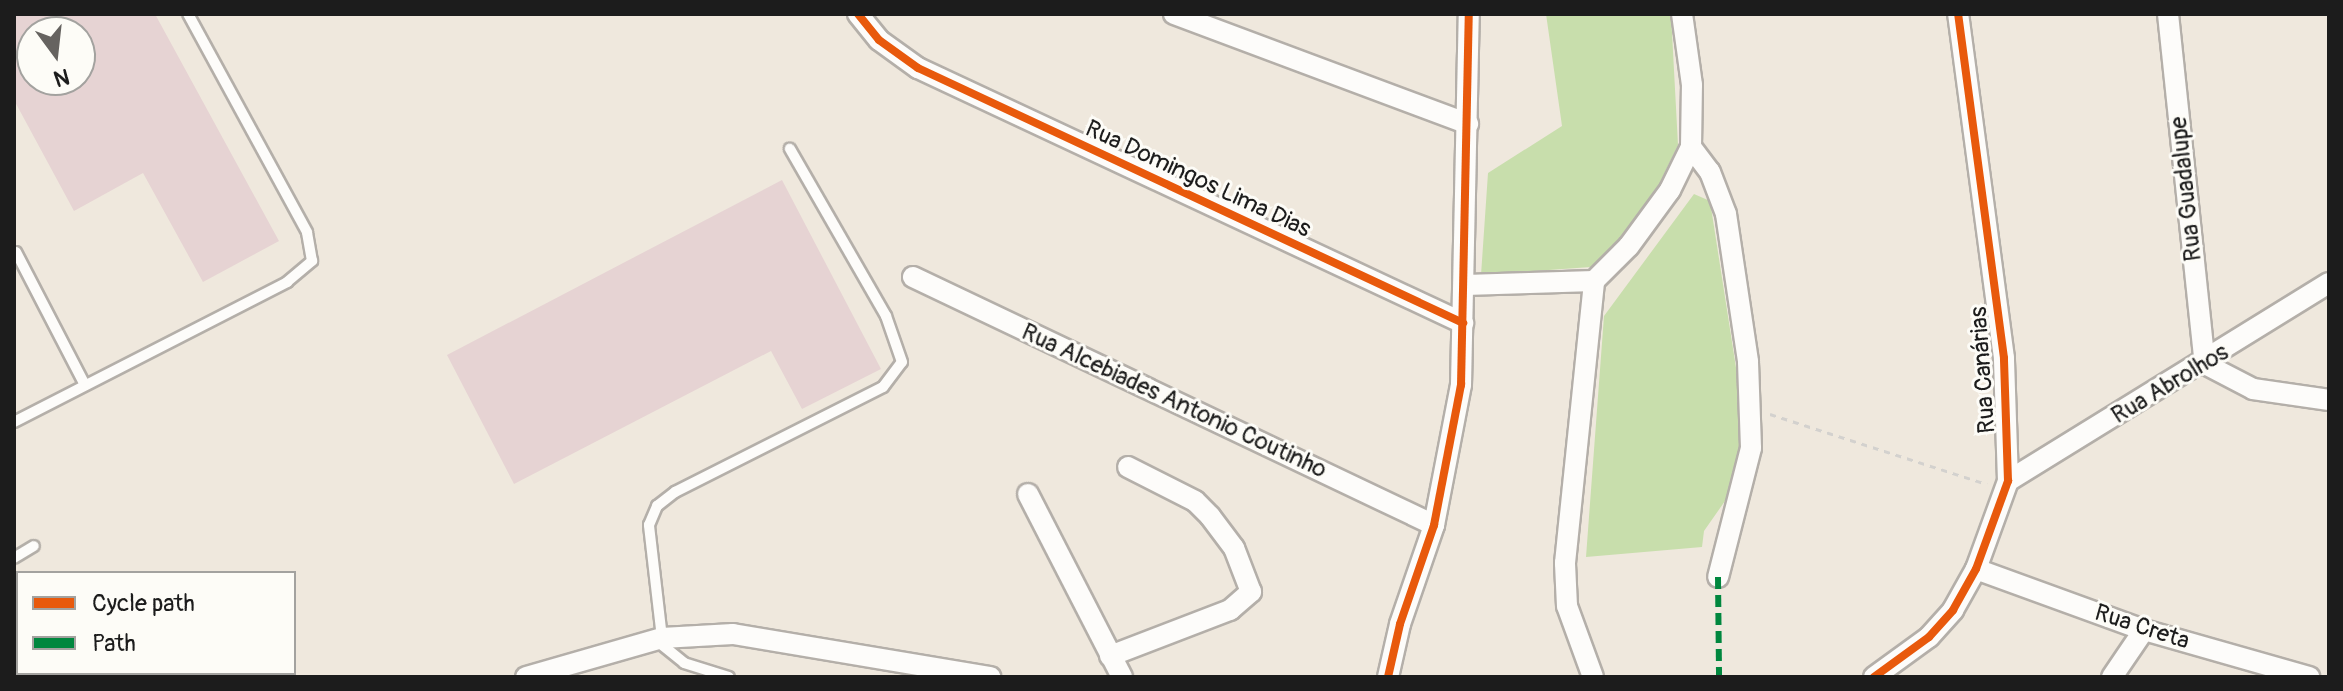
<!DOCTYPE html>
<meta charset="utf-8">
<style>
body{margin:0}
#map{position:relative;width:2343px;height:691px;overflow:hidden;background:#efe8dd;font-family:Pangolin,sans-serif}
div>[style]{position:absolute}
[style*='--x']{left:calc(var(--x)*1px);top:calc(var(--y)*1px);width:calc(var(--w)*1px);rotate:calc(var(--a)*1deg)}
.green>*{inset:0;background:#c8deac}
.building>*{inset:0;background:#e6d3d3}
.path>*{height:3px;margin-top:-1.5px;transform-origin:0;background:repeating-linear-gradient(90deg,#d3d1ce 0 6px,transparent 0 12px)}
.roads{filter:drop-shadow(2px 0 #b4afa9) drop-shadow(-2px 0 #b4afa9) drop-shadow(0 2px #b4afa9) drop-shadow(0 -2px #b4afa9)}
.lane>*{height:10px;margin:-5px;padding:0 5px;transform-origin:5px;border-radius:5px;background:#fdfcfa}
.street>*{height:20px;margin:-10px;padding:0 10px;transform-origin:10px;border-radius:10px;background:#fdfcfa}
.quiet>*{height:6px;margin-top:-3px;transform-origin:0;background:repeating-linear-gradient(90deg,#00873e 0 12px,transparent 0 18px)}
.cycleway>*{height:8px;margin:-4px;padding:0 4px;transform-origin:4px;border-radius:4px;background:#e8590c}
span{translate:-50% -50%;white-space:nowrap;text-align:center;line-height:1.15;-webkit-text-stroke:6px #fdfcf7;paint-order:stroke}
.street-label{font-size:24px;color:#1c1c1c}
.frame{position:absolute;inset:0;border:16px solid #1c1c1c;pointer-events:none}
.legend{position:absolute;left:16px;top:571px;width:280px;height:104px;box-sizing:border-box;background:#fdfcf7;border:2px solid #a3a29f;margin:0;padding:10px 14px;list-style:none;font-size:24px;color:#1c1c1c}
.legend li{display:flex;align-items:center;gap:16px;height:40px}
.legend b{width:40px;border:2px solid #a3a29f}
.north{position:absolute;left:16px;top:16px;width:80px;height:80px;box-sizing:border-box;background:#fdfcf7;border:2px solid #a3a29f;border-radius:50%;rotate:165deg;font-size:22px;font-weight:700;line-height:32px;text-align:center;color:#1c1c1c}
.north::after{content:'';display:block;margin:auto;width:28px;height:36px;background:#666360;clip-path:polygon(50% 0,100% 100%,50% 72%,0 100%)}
</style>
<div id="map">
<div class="green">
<i style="clip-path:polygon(1546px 14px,1671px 14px,1678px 145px,1652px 199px,1612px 253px,1591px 267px,1481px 275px,1488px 173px,1562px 126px)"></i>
<i style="clip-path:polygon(1694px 194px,1710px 201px,1737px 374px,1743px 444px,1732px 491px,1704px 531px,1702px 547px,1586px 557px,1604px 316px)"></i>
</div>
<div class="building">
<i style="clip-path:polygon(evenodd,14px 14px,155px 14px,279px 241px,203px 282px,143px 173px,74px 211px,14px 100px,14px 14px,32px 32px,80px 32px,80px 80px,32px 80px,32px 32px)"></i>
<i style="clip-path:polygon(782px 180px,881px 369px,802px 409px,771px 351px,514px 484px,447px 355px)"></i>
</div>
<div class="path">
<i style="--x:1770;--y:414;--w:228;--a:17.9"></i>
</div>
<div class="roads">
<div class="lane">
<i style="--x:16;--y:252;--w:150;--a:62.6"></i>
<i style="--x:14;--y:422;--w:307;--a:-27.1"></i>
<i style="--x:287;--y:282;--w:33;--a:-40"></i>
<i style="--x:312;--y:261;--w:29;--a:-100"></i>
<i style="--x:307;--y:232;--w:248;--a:-118.6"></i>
<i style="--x:14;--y:558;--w:23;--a:-31"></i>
<i style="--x:662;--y:638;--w:114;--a:-96.6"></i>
<i style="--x:649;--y:525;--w:21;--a:-67"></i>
<i style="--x:657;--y:506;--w:23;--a:-38"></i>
<i style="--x:675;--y:492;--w:233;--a:-26.8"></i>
<i style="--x:883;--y:387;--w:31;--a:-53"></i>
<i style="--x:902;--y:362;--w:49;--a:-109.2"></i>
<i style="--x:886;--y:316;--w:193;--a:-119.9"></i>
<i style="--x:656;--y:640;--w:36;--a:39"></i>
<i style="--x:684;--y:663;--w:47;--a:17.3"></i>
</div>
<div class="street">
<i style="--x:858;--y:14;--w:33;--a:51"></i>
<i style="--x:879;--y:40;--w:48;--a:35.7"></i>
<i style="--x:918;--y:68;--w:602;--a:25.07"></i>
<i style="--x:1174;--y:14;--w:314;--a:20.5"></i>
<i style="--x:2168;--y:14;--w:352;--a:84"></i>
<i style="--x:2205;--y:364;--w:54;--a:27.5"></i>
<i style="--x:2253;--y:389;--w:77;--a:8.2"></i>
<i style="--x:1691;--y:147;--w:31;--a:53"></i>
<i style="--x:1710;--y:172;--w:45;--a:69.1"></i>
<i style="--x:1726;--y:214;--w:150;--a:81.5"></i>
<i style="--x:1748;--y:362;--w:86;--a:88"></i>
<i style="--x:1751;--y:448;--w:133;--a:104.3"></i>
<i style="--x:913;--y:277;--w:577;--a:25.45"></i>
<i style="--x:1465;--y:285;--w:129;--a:-1.8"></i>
<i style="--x:1594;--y:281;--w:49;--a:-45"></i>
<i style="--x:1629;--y:246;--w:69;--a:-53.8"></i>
<i style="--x:1670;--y:190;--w:48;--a:-64"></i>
<i style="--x:1691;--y:147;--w:62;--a:-89.1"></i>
<i style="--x:1692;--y:85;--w:72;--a:-98"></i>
<i style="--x:2008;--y:481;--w:377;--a:-31.7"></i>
<i style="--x:1028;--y:494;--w:206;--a:62.8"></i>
<i style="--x:1976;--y:569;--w:179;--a:20"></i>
<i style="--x:2144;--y:630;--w:172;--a:15.9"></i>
<i style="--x:1110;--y:656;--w:129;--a:-21"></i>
<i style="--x:1230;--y:610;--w:28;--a:-41"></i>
<i style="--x:1251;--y:592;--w:47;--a:-111.1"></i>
<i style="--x:1234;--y:548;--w:40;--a:-127"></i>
<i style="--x:1210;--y:516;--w:21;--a:-135"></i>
<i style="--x:1195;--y:501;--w:75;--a:-153.1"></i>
<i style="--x:526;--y:677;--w:141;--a:-16"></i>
<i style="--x:662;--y:638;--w:71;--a:-3.2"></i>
<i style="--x:733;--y:634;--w:261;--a:9.5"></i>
<i style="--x:1388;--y:677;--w:54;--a:-77.2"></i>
<i style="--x:1400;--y:624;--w:105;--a:-71"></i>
<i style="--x:1434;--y:525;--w:143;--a:-79.1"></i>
<i style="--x:1461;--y:385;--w:371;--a:-88.8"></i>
<i style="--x:1593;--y:677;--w:76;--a:-110.1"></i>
<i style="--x:1567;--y:606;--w:43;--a:-92.7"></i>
<i style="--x:1565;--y:563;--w:283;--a:-84.1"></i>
<i style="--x:1874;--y:677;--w:68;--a:-36"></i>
<i style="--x:1929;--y:637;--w:36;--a:-48"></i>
<i style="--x:1953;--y:610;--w:47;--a:-60.7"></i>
<i style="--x:1976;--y:569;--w:94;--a:-70"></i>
<i style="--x:2008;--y:481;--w:123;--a:-91.9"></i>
<i style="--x:2004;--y:358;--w:347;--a:-97.6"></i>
<i style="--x:2112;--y:677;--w:57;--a:-55.8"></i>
</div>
</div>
<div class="quiet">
<i style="--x:1718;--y:577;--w:100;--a:89.4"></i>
</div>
<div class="cycleway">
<i style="--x:858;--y:14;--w:33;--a:51"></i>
<i style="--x:879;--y:40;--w:48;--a:35.7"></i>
<i style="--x:918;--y:68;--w:602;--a:25.07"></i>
<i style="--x:1388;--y:677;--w:54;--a:-77.2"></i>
<i style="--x:1400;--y:624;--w:105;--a:-71"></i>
<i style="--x:1434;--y:525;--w:143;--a:-79.1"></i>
<i style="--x:1461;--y:385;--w:371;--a:-88.8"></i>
<i style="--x:1874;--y:677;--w:68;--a:-36"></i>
<i style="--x:1929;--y:637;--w:36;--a:-48"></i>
<i style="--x:1953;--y:610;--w:47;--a:-60.7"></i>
<i style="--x:1976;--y:569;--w:94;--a:-70"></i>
<i style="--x:2008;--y:481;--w:123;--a:-91.9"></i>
<i style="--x:2004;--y:358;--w:347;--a:-97.6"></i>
</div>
<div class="street-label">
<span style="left:1198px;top:179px;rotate:25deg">Rua Domingos Lima Dias</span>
<span style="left:2186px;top:189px;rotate:-96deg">Rua Guadalupe</span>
<span style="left:1983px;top:370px;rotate:-94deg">Rua Canárias</span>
<span style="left:2170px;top:384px;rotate:-31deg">Rua Abrolhos</span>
<span style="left:1174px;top:401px;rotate:25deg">Rua Alcebiades Antonio Coutinho</span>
<span style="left:2142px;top:627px;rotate:18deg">Rua Creta</span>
</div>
<div class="frame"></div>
<ul class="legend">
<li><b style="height:10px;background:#e8590c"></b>Cycle path</li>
<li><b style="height:10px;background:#00873e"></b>Path</li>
</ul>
<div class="north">N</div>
</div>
